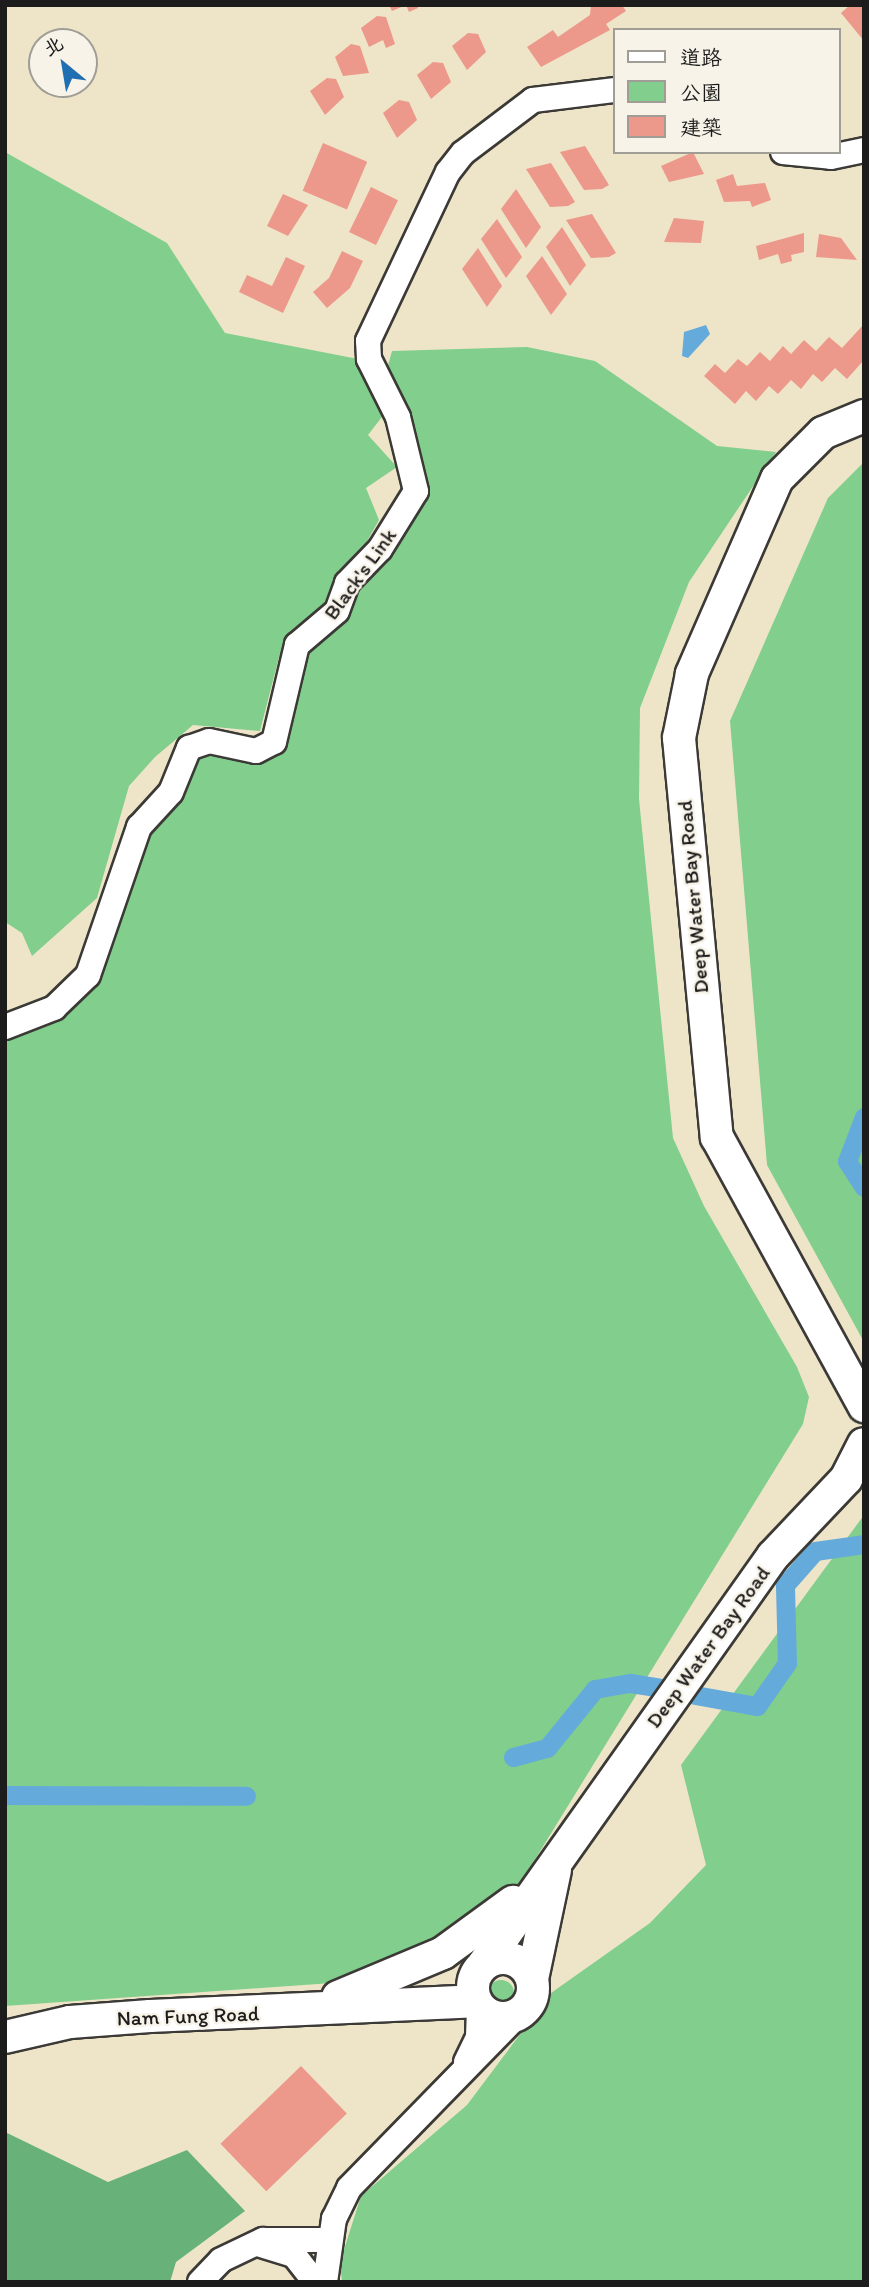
<!DOCTYPE html>
<meta charset="utf-8">
<style>
body{margin:0}
#map{position:relative;width:869px;height:2287px;overflow:hidden;background:#eee5c9;font-family:Itim,"LXGW WenKai TC",sans-serif}
div>[style]{position:absolute}
[style*='--x']{left:calc(var(--x)*1px);top:calc(var(--y)*1px);width:calc(var(--w)*1px);rotate:calc(var(--a)*1deg)}
.green>*{inset:0;background:#81ce8d}
.round{border-radius:50%}
.forest>*{inset:0;background:#68b178}
.water>*{inset:0;background:#64abdb}
.canal>*{height:19px;margin:-9.5px;padding:0 9.5px;transform-origin:9.5px;border-radius:9.5px;background:#64abdb}
.building>*{inset:0;background:#ec988a;transform-origin:0 0}
.roads{filter:drop-shadow(2px 0 #3c3a36) drop-shadow(-2px 0 #3c3a36) drop-shadow(0 2px #3c3a36) drop-shadow(0 -2px #3c3a36)}
.minor>*{height:24px;margin:-12px;padding:0 12px;transform-origin:12px;border-radius:12px;background:#fff}
.major>*{height:32px;margin:-16px;padding:0 16px;transform-origin:16px;border-radius:16px;background:#fff}
.major>.ring{margin:-16px;padding:0;box-sizing:content-box;background:none;border:32px solid #fff;border-radius:50%}
span{translate:-50% -50%;white-space:nowrap;text-align:center;line-height:1.15;-webkit-text-stroke:5px #f7f3e8;paint-order:stroke}
.street-label{font-size:21px;color:#1c1c1c}
.frame{position:absolute;inset:0;border:7px solid #1c1c1c;pointer-events:none}
.legend{position:absolute;left:613px;top:28px;width:228px;height:126px;box-sizing:border-box;background:#f7f3e8;border:2px solid #9f9d96;margin:0;padding:9px 12px;list-style:none;font-size:21px;color:#1c1c1c}
.legend li{display:flex;align-items:center;gap:14px;height:35px}
.legend b{width:35px;border:2px solid #9f9d96}
.north{position:absolute;left:28px;top:28px;width:70px;height:70px;box-sizing:border-box;background:#f7f3e8;border:2px solid #9f9d96;border-radius:50%;rotate:330deg;font-size:19px;font-weight:700;line-height:28px;text-align:center;color:#1c1c1c}
.north::after{content:'';display:block;margin:auto;width:24px;height:32px;background:#1f6fb2;clip-path:polygon(50% 0,100% 100%,50% 72%,0 100%)}
</style>
<div id="map">
<div class="green">
<i style="clip-path:polygon(5px 152px,167px 243px,225px 333px,358px 359px,385px 413px,368px 435px,397px 467px,366px 488px,379px 520px,335px 598px,279px 657px,260px 731px,193px 725px,155px 757px,129px 786px,97px 898px,32px 956px,22px 933px,5px 922px)"></i>
<i style="clip-path:polygon(527px 347px,595px 361px,717px 446px,776px 452px,689px 582px,640px 708px,639px 799px,673px 1138px,704px 1206px,797px 1367px,809px 1397px,803px 1424px,518px 1887px,421px 1954px,346px 1982px,5px 2006px,5px 1031px,78px 995px,142px 828px,192px 752px,258px 754px,294px 670px,410px 510px,387px 369px,392px 351px)"></i>
<i style="clip-path:polygon(864px 462px,864px 1342px,767px 1165px,730px 721px,828px 498px)"></i>
<i style="clip-path:polygon(864px 1515px,864px 2282px,342px 2282px,340px 2262px,361px 2196px,467px 2105px,551px 1993px,650px 1923px,706px 1865px,681px 1765px)"></i>
<i class="round" style="left:488px;top:1980px;width:26px;height:26px"></i>
</div>
<div class="forest">
<i style="clip-path:polygon(5px 2132px,108px 2182px,187px 2150px,245px 2211px,176px 2262px,170px 2282px,5px 2282px)"></i>
</div>
<div class="water">
<i style="clip-path:polygon(706px 325px,710px 334px,688px 358px,682px 356px,684px 332px)"></i>
</div>
<div class="canal">
<i style="--x:864;--y:1117;--w:47;--a:111.1"></i>
<i style="--x:847;--y:1161;--w:31;--a:57"></i>
<i style="--x:695;--y:1695;--w:63;--a:10.1"></i>
<i style="--x:757;--y:1706;--w:52;--a:-55.1"></i>
<i style="--x:787;--y:1663;--w:78;--a:-91.5"></i>
<i style="--x:785;--y:1585;--w:45;--a:-48.6"></i>
<i style="--x:815;--y:1551;--w:49;--a:-8.1"></i>
<i style="--x:513;--y:1757;--w:35;--a:-15"></i>
<i style="--x:547;--y:1748;--w:76;--a:-50.9"></i>
<i style="--x:595;--y:1689;--w:36;--a:-10"></i>
<i style="--x:630;--y:1683;--w:30;--a:9"></i>
<i style="--x:5;--y:1795;--w:241;--a:0.2"></i>
</div>
<div class="building">
<i style="clip-path:polygon(389px 5px,406px 5px,392px 11px)"></i>
<i style="clip-path:polygon(406px 5px,417px 5px,418px 8px,409px 12px)"></i>
<i style="clip-path:polygon(591px 5px,622px 5px,626px 11px,606px 24px,610px 30px,541px 67px,527px 47px,553px 30px,558px 37px,590px 15px)"></i>
<i style="clip-path:polygon(850px 5px,864px 5px,864px 41px,841px 13px)"></i>
<i style="clip-path:polygon(377px 16px,386px 17px,395px 44px,386px 48px,383px 40px,369px 47px,361px 28px)"></i>
<i style="clip-path:polygon(468px 33px,478px 34px,486px 52px,467px 70px,452px 46px)"></i>
<i style="clip-path:polygon(351px 44px,360px 46px,369px 73px,343px 76px,335px 57px)"></i>
<i style="clip-path:polygon(433px 62px,443px 63px,451px 82px,431px 99px,417px 75px)"></i>
<i style="clip-path:polygon(327px 78px,336px 79px,344px 97px,325px 115px,310px 91px)"></i>
<i style="clip-path:polygon(399px 100px,409px 102px,417px 120px,397px 138px,383px 113px)"></i>
<i style="left:323px;top:143px;width:48px;height:52px;rotate:23deg"></i>
<i style="clip-path:polygon(585px 146px,609px 185px,602px 189px,584px 190px,560px 152px)"></i>
<i style="clip-path:polygon(693px 152px,704px 174px,669px 182px,661px 166px)"></i>
<i style="clip-path:polygon(551px 163px,575px 202px,568px 206px,550px 207px,526px 169px)"></i>
<i style="clip-path:polygon(733px 174px,737px 186px,765px 183px,771px 200px,752px 207px,750px 201px,724px 202px,716px 180px)"></i>
<i style="left:371px;top:187px;width:30px;height:50px;rotate:26deg"></i>
<i style="clip-path:polygon(516px 189px,541px 227px,526px 248px,501px 209px)"></i>
<i style="clip-path:polygon(283px 194px,308px 205px,288px 236px,267px 226px)"></i>
<i style="clip-path:polygon(592px 214px,616px 253px,609px 257px,591px 258px,566px 220px)"></i>
<i style="clip-path:polygon(674px 218px,704px 221px,701px 243px,664px 242px)"></i>
<i style="clip-path:polygon(497px 219px,522px 257px,506px 278px,481px 239px)"></i>
<i style="clip-path:polygon(562px 227px,586px 265px,570px 286px,546px 247px)"></i>
<i style="clip-path:polygon(804px 233px,804px 252px,791px 255px,792px 261px,781px 264px,778px 254px,759px 260px,756px 246px)"></i>
<i style="clip-path:polygon(819px 234px,841px 238px,857px 260px,816px 257px)"></i>
<i style="clip-path:polygon(478px 248px,502px 286px,487px 307px,462px 269px)"></i>
<i style="clip-path:polygon(342px 251px,363px 261px,350px 288px,327px 308px,313px 292px,329px 278px)"></i>
<i style="clip-path:polygon(542px 256px,567px 294px,551px 315px,526px 276px)"></i>
<i style="clip-path:polygon(286px 257px,305px 266px,283px 313px,239px 292px,247px 275px,272px 286px)"></i>
<i style="clip-path:polygon(864px 324px,864px 360px,847px 379px,835px 368px,822px 382px,813px 374px,801px 389px,791px 380px,778px 394px,769px 386px,756px 401px,746px 391px,735px 404px,704px 376px,715px 364px,725px 373px,738px 359px,747px 366px,760px 352px,770px 361px,783px 346px,791px 354px,804px 340px,816px 351px,829px 337px,842px 348px)"></i>
<i style="left:301px;top:2066px;width:66px;height:112px;rotate:46deg"></i>
</div>
<div class="roads">
<div class="minor">
<i style="--x:783;--y:152;--w:48;--a:5.9"></i>
<i style="--x:831;--y:157;--w:34;--a:-12"></i>
<i style="--x:5;--y:1027;--w:53;--a:-21.2"></i>
<i style="--x:54;--y:1008;--w:47;--a:-44.1"></i>
<i style="--x:88;--y:975;--w:157;--a:-71"></i>
<i style="--x:139;--y:827;--w:47;--a:-47.6"></i>
<i style="--x:171;--y:792;--w:48;--a:-67.8"></i>
<i style="--x:189;--y:748;--w:21;--a:-19"></i>
<i style="--x:209;--y:741;--w:48;--a:12"></i>
<i style="--x:256;--y:751;--w:20;--a:-27"></i>
<i style="--x:274;--y:742;--w:100;--a:-76.7"></i>
<i style="--x:297;--y:645;--w:52;--a:-40.4"></i>
<i style="--x:337;--y:611;--w:30;--a:-70"></i>
<i style="--x:347;--y:583;--w:47;--a:-45.9"></i>
<i style="--x:380;--y:549;--w:68;--a:-58.2"></i>
<i style="--x:416;--y:491;--w:76;--a:-103.7"></i>
<i style="--x:398;--y:417;--w:65;--a:-116.6"></i>
<i style="--x:369;--y:359;--w:18;--a:-93"></i>
<i style="--x:368;--y:341;--w:187;--a:-64.7"></i>
<i style="--x:448;--y:172;--w:24;--a:-52"></i>
<i style="--x:463;--y:153;--w:88;--a:-37.1"></i>
<i style="--x:533;--y:100;--w:83;--a:-7"></i>
<i style="--x:466;--y:2062;--w:28;--a:-64"></i>
<i style="--x:478;--y:2037;--w:30;--a:-88"></i>
<i style="--x:261;--y:2245;--w:34;--a:17"></i>
<i style="--x:294;--y:2255;--w:34;--a:52"></i>
<i style="--x:200;--y:2282;--w:30;--a:-46"></i>
<i style="--x:221;--y:2260;--w:47;--a:-25.5"></i>
<i style="--x:263;--y:2240;--w:66;--a:0"></i>
<i style="--x:325;--y:2282;--w:64;--a:-81.9"></i>
<i style="--x:334;--y:2219;--w:34;--a:-64"></i>
<i style="--x:349;--y:2188;--w:248;--a:-45.7"></i>
</div>
<div class="major">
<i style="--x:864;--y:416;--w:44;--a:157.5"></i>
<i style="--x:823;--y:433;--w:65;--a:135"></i>
<i style="--x:777;--y:479;--w:213;--a:113.6"></i>
<i style="--x:692;--y:674;--w:65;--a:101.5"></i>
<i style="--x:679;--y:738;--w:401;--a:84.6"></i>
<i style="--x:717;--y:1137;--w:307;--a:61.3"></i>
<i class="ring" style="left:473px;top:1958px;width:28px;height:28px"></i>
<i style="--x:484;--y:1964;--w:500;--a:-54.7"></i>
<i style="--x:773;--y:1556;--w:106;--a:-46.5"></i>
<i style="--x:846;--y:1479;--w:39;--a:-63"></i>
<i style="--x:532;--y:1979;--w:111;--a:-78.1"></i>
<i style="--x:338;--y:1997;--w:114;--a:-22.7"></i>
<i style="--x:443;--y:1953;--w:87;--a:-36.1"></i>
<i style="--x:5;--y:2037;--w:67;--a:-13"></i>
<i style="--x:70;--y:2022;--w:80;--a:-4.3"></i>
<i style="--x:150;--y:2016;--w:325;--a:-2.6"></i>
</div>
</div>
<div class="street-label">
<span style="left:360px;top:574px;rotate:-54deg">Black's Link</span>
<span style="left:693px;top:897px;rotate:-95deg">Deep Water Bay Road</span>
<span style="left:708px;top:1647px;rotate:-54deg">Deep Water Bay Road</span>
<span style="left:188px;top:2016px;rotate:-2deg">Nam Fung Road</span>
</div>
<div class="frame"></div>
<ul class="legend">
<li><b style="height:9px;background:#fff"></b>道路</li>
<li><b style="height:19px;background:#81ce8d"></b>公園</li>
<li><b style="height:19px;background:#ec988a"></b>建築</li>
</ul>
<div class="north">北</div>
</div>
